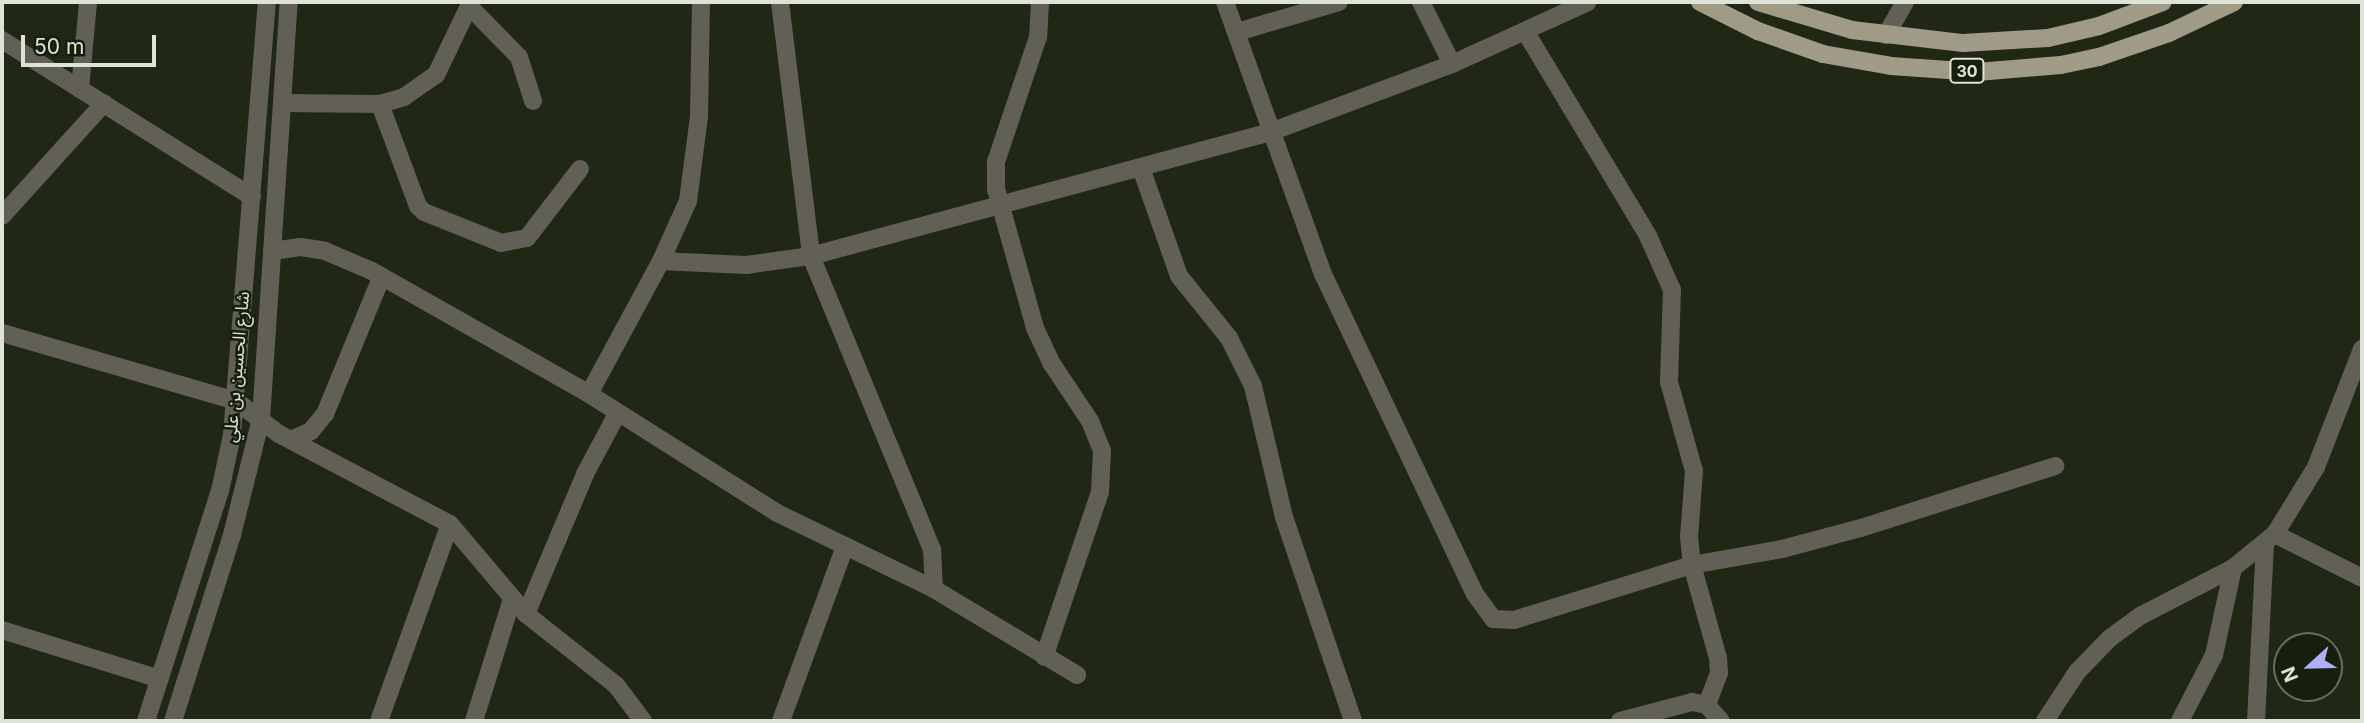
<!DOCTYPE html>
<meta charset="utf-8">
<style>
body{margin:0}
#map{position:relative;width:2364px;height:723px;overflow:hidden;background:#202815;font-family:Inter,"Noto Sans Arabic",sans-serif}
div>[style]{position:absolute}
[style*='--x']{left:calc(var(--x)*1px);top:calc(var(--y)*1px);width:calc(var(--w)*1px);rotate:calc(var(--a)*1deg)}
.minor>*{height:18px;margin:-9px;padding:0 9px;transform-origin:9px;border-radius:9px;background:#626056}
.tertiary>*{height:18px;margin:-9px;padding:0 9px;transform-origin:9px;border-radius:9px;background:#626056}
.primary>*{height:18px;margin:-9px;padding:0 9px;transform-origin:9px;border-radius:9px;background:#a09b86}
span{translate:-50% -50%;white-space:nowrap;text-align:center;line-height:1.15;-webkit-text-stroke:5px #161f0c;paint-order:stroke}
.shield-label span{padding:2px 5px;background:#161f0c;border:2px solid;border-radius:5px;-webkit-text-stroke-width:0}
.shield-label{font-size:16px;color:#dde4d7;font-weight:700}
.street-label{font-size:18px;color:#dde4d7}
.frame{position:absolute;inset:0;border:4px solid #dde4d7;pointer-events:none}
.north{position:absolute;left:2273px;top:632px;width:70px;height:70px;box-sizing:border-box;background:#161f0c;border:2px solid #666e5d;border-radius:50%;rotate:248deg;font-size:19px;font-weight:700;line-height:28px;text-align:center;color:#dde4d7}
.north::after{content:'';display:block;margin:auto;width:24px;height:32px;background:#b0aefa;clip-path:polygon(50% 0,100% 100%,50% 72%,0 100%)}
.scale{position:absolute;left:21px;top:35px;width:135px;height:32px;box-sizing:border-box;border:4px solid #dde4d7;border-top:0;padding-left:9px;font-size:21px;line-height:24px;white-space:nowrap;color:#dde4d7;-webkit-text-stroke:5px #161f0c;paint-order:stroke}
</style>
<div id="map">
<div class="minor">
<i style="--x:780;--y:2;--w:256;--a:83"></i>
<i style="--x:811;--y:256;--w:317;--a:67.6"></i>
<i style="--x:932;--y:549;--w:40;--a:87.1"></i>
<i style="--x:1040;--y:2;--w:35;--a:93"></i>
<i style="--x:1038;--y:37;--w:132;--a:108.6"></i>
<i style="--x:996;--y:162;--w:27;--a:90"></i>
<i style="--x:996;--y:189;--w:144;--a:74.3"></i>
<i style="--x:1035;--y:328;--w:40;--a:65"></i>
<i style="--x:1052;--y:364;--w:69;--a:56.3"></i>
<i style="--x:1090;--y:421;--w:32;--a:68"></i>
<i style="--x:1102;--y:451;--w:41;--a:92.8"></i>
<i style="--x:1100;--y:492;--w:174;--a:108.7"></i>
<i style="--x:1225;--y:2;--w:289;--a:70.2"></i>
<i style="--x:1323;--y:274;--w:354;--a:64.6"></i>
<i style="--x:1475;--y:594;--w:31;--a:54"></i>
<i style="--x:1493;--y:619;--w:21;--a:3"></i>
<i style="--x:1514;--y:620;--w:186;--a:-17.2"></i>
<i style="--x:1692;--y:565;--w:91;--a:-10.1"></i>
<i style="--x:1782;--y:549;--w:82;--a:-14.9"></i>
<i style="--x:1861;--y:528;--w:204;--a:-17.7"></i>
<i style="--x:1421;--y:2;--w:69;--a:63.4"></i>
<i style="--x:469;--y:6;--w:71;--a:45.6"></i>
<i style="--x:519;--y:57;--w:46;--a:72.3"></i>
<i style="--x:1525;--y:31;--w:239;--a:59"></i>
<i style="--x:1648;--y:236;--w:59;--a:66"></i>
<i style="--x:1672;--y:290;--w:92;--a:91.9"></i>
<i style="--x:1669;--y:382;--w:92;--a:74.3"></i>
<i style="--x:1694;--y:471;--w:66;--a:94.3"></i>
<i style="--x:1689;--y:537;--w:28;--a:84"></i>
<i style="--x:1692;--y:565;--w:97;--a:74.4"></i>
<i style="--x:1718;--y:658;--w:15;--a:86"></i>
<i style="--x:1719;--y:673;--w:34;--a:111"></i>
<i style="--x:1237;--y:32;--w:106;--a:-16.4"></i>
<i style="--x:1886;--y:35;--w:38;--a:-60"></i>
<i style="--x:2;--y:40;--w:295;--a:32.1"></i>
<i style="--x:80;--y:89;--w:87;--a:-84.7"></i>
<i style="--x:283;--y:103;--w:97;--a:0.6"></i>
<i style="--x:380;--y:104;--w:25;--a:-16"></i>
<i style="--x:404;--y:97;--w:39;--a:-35"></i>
<i style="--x:436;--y:75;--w:81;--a:-64.4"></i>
<i style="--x:380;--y:104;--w:109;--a:69.6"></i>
<i style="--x:418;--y:206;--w:8;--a:45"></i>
<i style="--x:424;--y:212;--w:83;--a:21.9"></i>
<i style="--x:501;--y:243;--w:26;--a:-11"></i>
<i style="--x:527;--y:238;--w:87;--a:-52.5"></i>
<i style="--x:1141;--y:168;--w:114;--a:70.6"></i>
<i style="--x:1179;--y:276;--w:80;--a:51.1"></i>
<i style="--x:1229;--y:338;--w:54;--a:63.4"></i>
<i style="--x:1253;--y:386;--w:135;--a:76.7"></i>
<i style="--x:1284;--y:517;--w:215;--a:71.3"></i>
<i style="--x:2;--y:216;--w:152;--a:-47.9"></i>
<i style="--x:272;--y:251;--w:29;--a:-8"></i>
<i style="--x:301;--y:247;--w:24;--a:9"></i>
<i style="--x:325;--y:251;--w:51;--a:23.1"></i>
<i style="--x:372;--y:271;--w:249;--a:29.5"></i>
<i style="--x:589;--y:394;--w:222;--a:32.3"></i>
<i style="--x:777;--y:513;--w:174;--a:25.8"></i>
<i style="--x:934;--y:589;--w:167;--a:31"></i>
<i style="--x:661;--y:261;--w:85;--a:2.7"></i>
<i style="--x:746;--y:265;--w:66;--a:-7.9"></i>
<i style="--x:811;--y:256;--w:479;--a:-15.1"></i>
<i style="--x:1273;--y:131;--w:191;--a:-20.5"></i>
<i style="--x:1452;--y:64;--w:149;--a:-24.5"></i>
<i style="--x:2;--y:333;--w:244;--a:16.2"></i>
<i style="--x:236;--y:401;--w:54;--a:37.5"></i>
<i style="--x:279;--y:434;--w:193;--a:27.8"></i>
<i style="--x:450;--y:524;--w:118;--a:49.8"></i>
<i style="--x:526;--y:614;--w:115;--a:38.3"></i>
<i style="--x:616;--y:685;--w:45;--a:53.1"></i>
<i style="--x:589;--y:394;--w:151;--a:-61.6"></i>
<i style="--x:661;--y:261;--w:66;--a:-65.8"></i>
<i style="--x:688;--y:201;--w:86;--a:-82.6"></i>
<i style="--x:699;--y:116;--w:114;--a:-89"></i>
<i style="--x:291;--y:440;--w:22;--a:-24"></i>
<i style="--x:311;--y:431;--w:22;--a:-51"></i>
<i style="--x:325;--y:414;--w:149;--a:-67.6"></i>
<i style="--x:2275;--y:534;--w:97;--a:26.8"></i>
<i style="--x:526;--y:614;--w:152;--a:-67.1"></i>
<i style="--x:585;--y:474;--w:68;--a:-61.9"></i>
<i style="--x:2;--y:630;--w:165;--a:17.2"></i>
<i style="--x:379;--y:721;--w:209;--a:-70.2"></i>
<i style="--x:474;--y:721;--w:128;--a:-72.7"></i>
<i style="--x:781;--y:721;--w:186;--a:-69.9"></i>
<i style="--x:1620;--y:721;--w:74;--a:-14.8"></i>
<i style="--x:1692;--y:702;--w:15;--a:11"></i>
<i style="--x:1707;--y:705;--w:21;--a:49"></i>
<i style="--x:2045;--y:721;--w:59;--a:-56.9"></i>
<i style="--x:2077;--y:672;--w:47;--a:-45.9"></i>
<i style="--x:2110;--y:638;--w:39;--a:-36"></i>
<i style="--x:2142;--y:615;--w:102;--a:-27.3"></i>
<i style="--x:2233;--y:568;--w:54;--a:-39"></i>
<i style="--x:2275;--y:534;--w:79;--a:-58.5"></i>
<i style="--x:2316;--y:467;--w:127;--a:-68.7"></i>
<i style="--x:2180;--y:721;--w:74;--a:-62.7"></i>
<i style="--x:2214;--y:655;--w:89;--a:-77.7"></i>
<i style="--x:2256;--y:721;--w:177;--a:-87.1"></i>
</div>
<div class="tertiary">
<i style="--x:146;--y:721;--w:242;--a:-72.2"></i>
<i style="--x:220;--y:491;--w:57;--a:-77.9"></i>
<i style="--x:232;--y:435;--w:434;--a:-85.4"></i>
<i style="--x:173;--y:721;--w:195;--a:-72.4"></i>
<i style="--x:232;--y:535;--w:120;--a:-76"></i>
<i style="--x:261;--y:419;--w:418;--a:-86.2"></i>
</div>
<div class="primary">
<i style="--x:1700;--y:2;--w:65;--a:26.6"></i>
<i style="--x:1758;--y:31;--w:69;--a:19.5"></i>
<i style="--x:1823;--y:54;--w:69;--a:10"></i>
<i style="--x:1891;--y:66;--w:86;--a:4"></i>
<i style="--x:1977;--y:72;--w:84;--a:-4.8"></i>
<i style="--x:2061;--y:65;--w:39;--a:-12"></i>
<i style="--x:2099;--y:57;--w:74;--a:-18.9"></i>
<i style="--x:2169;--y:33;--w:72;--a:-25.5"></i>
<i style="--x:1758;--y:2;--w:98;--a:16.6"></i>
<i style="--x:1852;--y:30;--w:112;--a:6.7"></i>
<i style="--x:1963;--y:43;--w:85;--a:-3.4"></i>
<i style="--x:2048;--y:38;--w:52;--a:-13.2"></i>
<i style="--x:2099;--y:26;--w:68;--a:-20.6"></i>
</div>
<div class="shield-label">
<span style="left:1967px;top:71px">30</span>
</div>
<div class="street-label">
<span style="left:237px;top:367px;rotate:-85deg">شارع الحسين بن علي</span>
</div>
<div class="frame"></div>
<div class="north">N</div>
<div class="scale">50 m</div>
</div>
